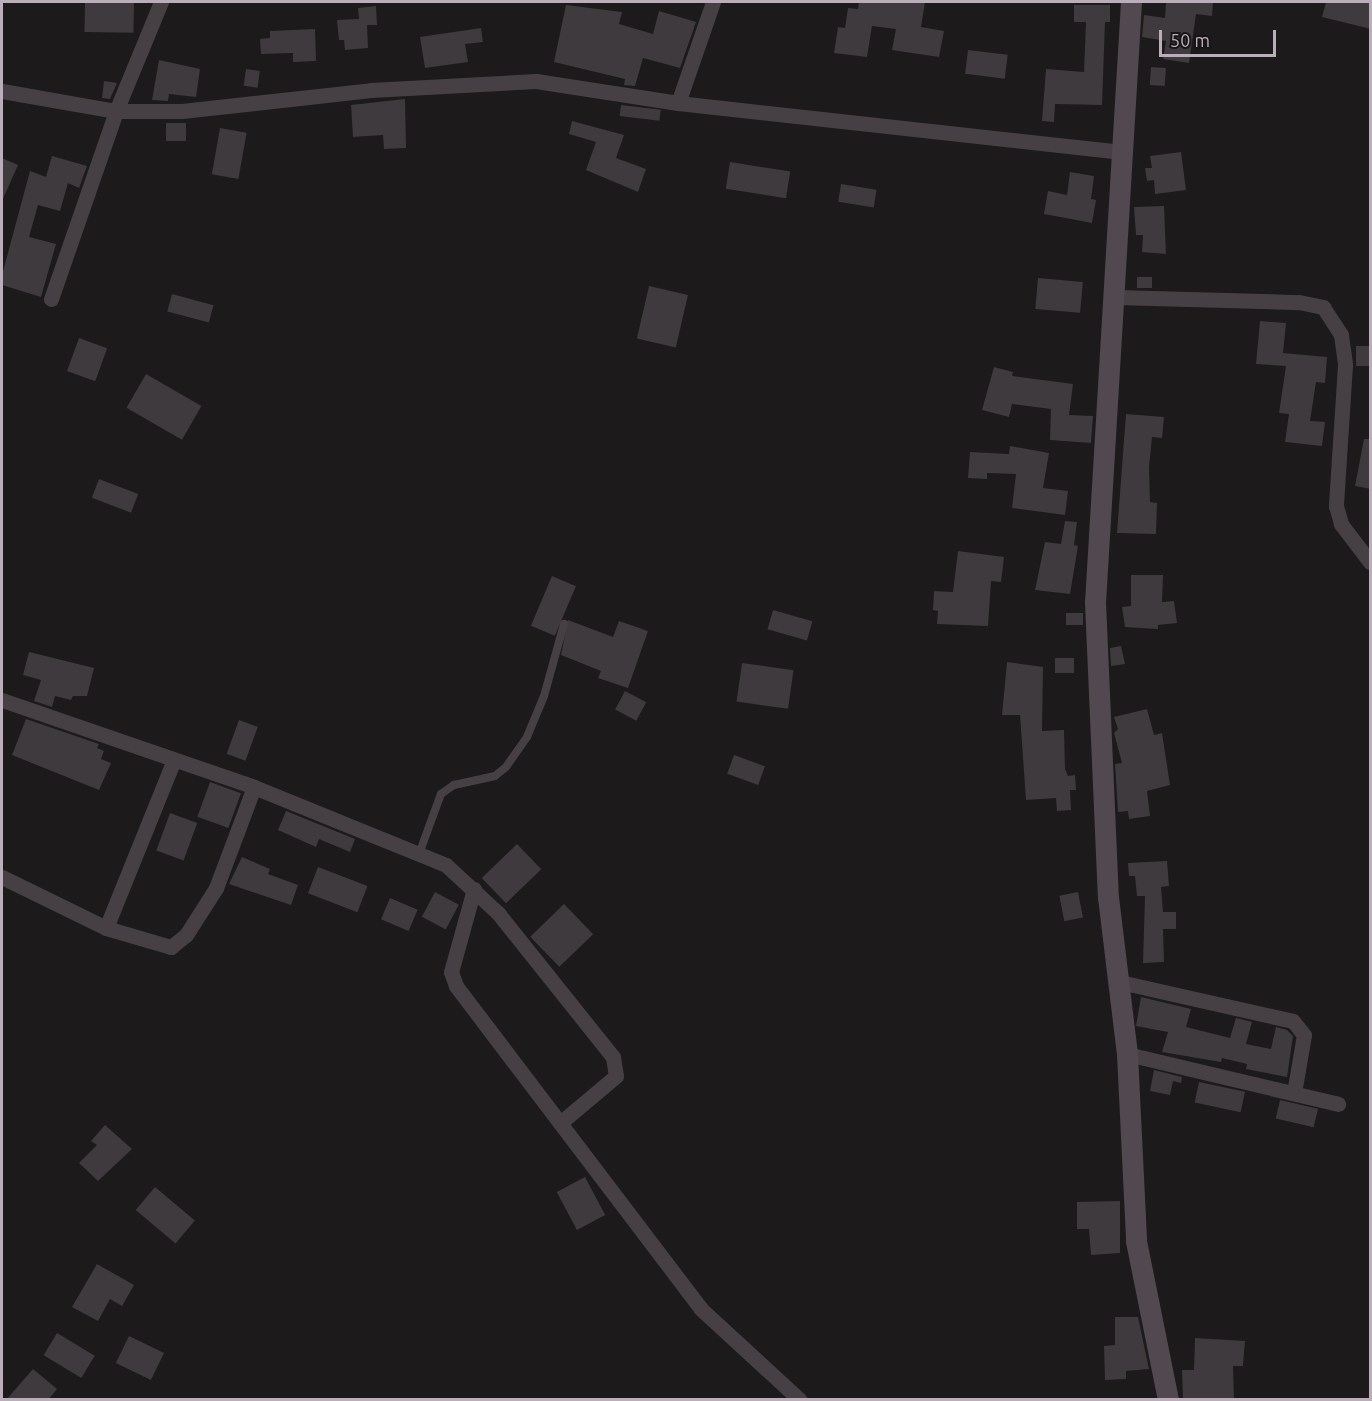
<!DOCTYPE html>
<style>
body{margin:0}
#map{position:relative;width:1372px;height:1401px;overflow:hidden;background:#1c1a1b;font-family:Ubuntu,sans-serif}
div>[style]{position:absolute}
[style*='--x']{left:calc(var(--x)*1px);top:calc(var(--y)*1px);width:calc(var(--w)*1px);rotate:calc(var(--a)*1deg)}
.building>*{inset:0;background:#3e3a3d;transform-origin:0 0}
.lane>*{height:8px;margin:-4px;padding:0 4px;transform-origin:4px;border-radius:4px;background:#464044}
.street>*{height:15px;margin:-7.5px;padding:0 7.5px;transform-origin:7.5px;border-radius:7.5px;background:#464044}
.secondary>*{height:21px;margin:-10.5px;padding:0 10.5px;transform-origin:10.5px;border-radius:10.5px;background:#51494f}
span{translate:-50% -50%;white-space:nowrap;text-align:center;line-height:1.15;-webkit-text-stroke:4.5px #171516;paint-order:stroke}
.frame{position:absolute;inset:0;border:3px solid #bbadb9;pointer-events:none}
.scale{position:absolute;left:1159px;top:30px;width:117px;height:27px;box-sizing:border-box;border:3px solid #bbadb9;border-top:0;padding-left:8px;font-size:18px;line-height:21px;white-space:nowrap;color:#bbadb9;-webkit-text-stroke:4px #171516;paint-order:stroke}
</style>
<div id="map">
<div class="building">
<i style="left:85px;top:2px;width:49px;height:30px;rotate:1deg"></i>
<i style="clip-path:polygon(859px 2px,925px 2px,921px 27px,944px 31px,939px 57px,892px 50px,896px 29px,872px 26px,867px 57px,834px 53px,838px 27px,845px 28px,848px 8px,858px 9px)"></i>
<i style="clip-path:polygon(1166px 2px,1213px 2px,1212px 16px,1196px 14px,1189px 63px,1163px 59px,1166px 41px,1142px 37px,1144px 15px,1165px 18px)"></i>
<i style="clip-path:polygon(1326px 2px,1371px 2px,1371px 29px,1322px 17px)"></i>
<i style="clip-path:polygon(566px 5px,622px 12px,619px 24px,653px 34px,659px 11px,696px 22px,680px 68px,643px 58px,635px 86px,624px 85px,625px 79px,554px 62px)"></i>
<i style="clip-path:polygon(1074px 5px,1110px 5px,1110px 22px,1105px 22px,1102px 105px,1055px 104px,1054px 122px,1042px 121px,1046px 69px,1084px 72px,1086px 22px,1074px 22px)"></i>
<i style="clip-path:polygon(376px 6px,377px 25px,367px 25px,368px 48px,345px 50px,344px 40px,339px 40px,337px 20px,359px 19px,358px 8px)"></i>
<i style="clip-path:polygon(481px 28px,483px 42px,465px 44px,468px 62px,425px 68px,420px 37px)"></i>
<i style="clip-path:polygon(315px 29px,316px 61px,293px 62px,293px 53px,261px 54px,260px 39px,270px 38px,270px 31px)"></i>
<i style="left:968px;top:50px;width:40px;height:24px;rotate:7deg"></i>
<i style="clip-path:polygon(159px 60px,200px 69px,196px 97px,169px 94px,168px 101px,152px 100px)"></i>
<i style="left:1151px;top:67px;width:15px;height:18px;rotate:4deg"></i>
<i style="left:246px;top:69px;width:14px;height:17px;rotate:8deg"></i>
<i style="clip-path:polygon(104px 81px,117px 83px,110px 99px,102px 98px)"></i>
<i style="clip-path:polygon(405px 99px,406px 148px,384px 149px,383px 135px,353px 137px,351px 105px)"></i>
<i style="left:621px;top:105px;width:40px;height:11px;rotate:7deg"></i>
<i style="clip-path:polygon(572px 121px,624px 135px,616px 158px,646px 169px,638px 192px,586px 170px,596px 142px,569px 134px)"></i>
<i style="left:166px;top:123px;width:20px;height:18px"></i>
<i style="left:220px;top:128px;width:27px;height:47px;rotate:10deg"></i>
<i style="clip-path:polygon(1181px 152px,1186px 190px,1155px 194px,1154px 180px,1147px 181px,1145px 168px,1152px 168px,1150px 156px)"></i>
<i style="clip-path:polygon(52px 156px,87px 166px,79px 188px,68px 183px,60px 211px,38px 205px,29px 237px,56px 244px,41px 297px,2px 285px,2px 275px,30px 171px,46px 177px)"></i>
<i style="clip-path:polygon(2px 158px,18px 165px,2px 201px)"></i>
<i style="left:730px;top:162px;width:61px;height:27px;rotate:9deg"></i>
<i style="clip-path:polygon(1070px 172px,1094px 176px,1091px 199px,1096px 200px,1092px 223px,1044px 214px,1048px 191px,1067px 195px)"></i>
<i style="left:841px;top:184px;width:36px;height:18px;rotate:9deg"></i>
<i style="clip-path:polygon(1164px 206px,1166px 254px,1142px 252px,1143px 235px,1136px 235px,1134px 207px)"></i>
<i style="left:1137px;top:277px;width:15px;height:11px"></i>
<i style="left:1038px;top:278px;width:45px;height:31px;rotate:5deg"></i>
<i style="left:649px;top:286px;width:40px;height:54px;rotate:13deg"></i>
<i style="left:172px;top:294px;width:43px;height:18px;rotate:15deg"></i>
<i style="clip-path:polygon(1260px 321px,1286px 323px,1283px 353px,1327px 357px,1325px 383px,1316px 382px,1310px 421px,1325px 422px,1322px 446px,1285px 442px,1289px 414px,1279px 413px,1286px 366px,1256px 364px)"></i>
<i style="left:79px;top:338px;width:30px;height:35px;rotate:20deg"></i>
<i style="left:1371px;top:346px;width:20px;height:15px;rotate:90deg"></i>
<i style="clip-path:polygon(994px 367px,1013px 372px,1012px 376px,1073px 384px,1069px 415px,1093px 416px,1091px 443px,1050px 440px,1051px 409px,1012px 404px,1009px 417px,982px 410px)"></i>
<i style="left:146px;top:374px;width:64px;height:39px;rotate:30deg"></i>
<i style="clip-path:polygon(1126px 414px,1164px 417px,1162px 438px,1152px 437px,1149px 467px,1150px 502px,1157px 503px,1156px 534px,1117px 533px)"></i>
<i style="clip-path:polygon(1364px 439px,1371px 439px,1371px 489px,1355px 486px)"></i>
<i style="clip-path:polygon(1010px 446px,1049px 453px,1043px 488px,1068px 491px,1065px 515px,1012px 508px,1016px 474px,987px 473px,987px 479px,968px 478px,970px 452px,1009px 454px)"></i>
<i style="left:99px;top:479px;width:42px;height:20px;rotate:21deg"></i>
<i style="clip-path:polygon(1065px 521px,1077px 522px,1074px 545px,1078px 546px,1070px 594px,1035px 590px,1045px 542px,1061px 544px)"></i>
<i style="clip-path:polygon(958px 551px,1004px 557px,1001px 582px,991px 581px,988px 626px,937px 624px,938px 611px,933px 610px,934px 591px,953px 592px)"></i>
<i style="clip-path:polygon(1131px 575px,1163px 575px,1162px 602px,1174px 601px,1177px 623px,1158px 625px,1158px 629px,1125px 627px,1122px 607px,1131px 606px)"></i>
<i style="left:552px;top:576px;width:26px;height:54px;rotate:23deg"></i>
<i style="left:773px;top:610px;width:41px;height:20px;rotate:16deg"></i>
<i style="left:1066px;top:613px;width:17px;height:12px"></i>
<i style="clip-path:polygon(568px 620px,613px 637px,619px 621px,648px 631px,628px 688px,598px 678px,601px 671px,561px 655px)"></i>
<i style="clip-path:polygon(1121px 646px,1125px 664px,1111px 666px,1110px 648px)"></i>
<i style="clip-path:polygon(29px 652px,94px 668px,87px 696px,73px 696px,71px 700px,55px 696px,52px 707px,34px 701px,41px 680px,23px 675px)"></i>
<i style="left:1055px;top:658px;width:19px;height:15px"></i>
<i style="clip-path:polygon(1007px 662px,1043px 667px,1042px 731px,1064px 730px,1065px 769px,1068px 776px,1075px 775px,1076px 790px,1070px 790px,1071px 810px,1057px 811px,1056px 798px,1026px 800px,1020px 715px,1002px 715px)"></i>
<i style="left:742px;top:663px;width:52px;height:39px;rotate:8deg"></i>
<i style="left:625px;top:691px;width:24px;height:21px;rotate:28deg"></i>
<i style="clip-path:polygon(1147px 709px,1154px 735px,1162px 733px,1170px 785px,1147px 791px,1150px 816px,1129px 819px,1128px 811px,1118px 812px,1115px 764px,1122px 763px,1114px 733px,1118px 729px,1114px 717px)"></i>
<i style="clip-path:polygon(26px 719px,99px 744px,97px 748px,104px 751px,101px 759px,111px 763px,99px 790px,12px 755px)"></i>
<i style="left:239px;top:720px;width:20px;height:36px;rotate:20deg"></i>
<i style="left:734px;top:755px;width:33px;height:20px;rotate:20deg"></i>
<i style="left:210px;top:782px;width:33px;height:37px;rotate:20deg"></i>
<i style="clip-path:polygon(286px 811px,355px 839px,350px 852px,319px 839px,316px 847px,278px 830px)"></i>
<i style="left:170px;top:813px;width:29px;height:40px;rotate:20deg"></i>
<i style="left:517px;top:844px;width:35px;height:49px;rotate:46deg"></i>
<i style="clip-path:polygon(242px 857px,270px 869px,268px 874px,298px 885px,291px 905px,229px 884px)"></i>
<i style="clip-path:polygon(1167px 861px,1169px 886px,1161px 887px,1163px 912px,1176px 912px,1176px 929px,1163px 929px,1164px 962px,1143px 963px,1145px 896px,1137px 896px,1135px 876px,1129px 876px,1128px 863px)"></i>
<i style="left:318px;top:867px;width:53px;height:28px;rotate:21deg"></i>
<i style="left:435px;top:892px;width:27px;height:28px;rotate:28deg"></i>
<i style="left:1078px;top:892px;width:26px;height:19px;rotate:79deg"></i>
<i style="left:390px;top:898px;width:30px;height:23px;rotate:23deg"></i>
<i style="left:564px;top:904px;width:42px;height:47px;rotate:46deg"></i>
<i style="clip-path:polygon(1141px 997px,1191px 1009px,1186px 1027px,1230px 1038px,1236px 1018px,1252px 1022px,1246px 1044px,1271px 1049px,1276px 1027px,1287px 1030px,1293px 1036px,1287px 1077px,1246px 1069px,1247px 1064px,1222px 1058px,1221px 1062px,1162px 1052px,1168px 1032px,1136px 1026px)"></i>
<i style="clip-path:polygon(1154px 1070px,1182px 1077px,1181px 1083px,1173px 1081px,1170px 1095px,1150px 1091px)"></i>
<i style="left:1199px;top:1082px;width:47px;height:21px;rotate:12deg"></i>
<i style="left:1280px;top:1100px;width:39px;height:19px;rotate:13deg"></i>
<i style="clip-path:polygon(105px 1125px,132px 1149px,98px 1181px,79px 1163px,97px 1145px,91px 1141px)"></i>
<i style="left:585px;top:1177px;width:43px;height:32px;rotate:62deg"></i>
<i style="left:155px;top:1187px;width:52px;height:30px;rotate:40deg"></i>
<i style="clip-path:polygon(1120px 1201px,1120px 1253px,1091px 1255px,1089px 1229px,1077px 1229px,1077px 1202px)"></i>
<i style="clip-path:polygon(97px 1264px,134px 1285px,122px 1306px,110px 1299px,98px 1321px,72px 1307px)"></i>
<i style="clip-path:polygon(1115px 1317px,1138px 1317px,1149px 1369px,1126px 1371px,1126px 1379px,1105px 1380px,1104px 1346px,1115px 1345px)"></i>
<i style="left:57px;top:1333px;width:44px;height:26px;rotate:31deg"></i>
<i style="left:129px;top:1336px;width:39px;height:30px;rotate:26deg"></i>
<i style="clip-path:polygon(1195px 1338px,1245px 1341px,1243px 1366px,1233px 1366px,1234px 1400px,1183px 1400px,1182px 1370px,1194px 1370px)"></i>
<i style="clip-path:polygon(33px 1369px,57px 1389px,48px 1400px,6px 1400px)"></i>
</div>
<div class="lane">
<i style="--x:419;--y:854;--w:64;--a:-69.9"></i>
<i style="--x:441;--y:794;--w:16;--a:-35"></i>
<i style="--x:454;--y:785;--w:42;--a:-12.4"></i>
<i style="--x:495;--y:776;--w:14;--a:-39"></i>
<i style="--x:506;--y:767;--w:37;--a:-55"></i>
<i style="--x:527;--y:737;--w:44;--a:-67.5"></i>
<i style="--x:544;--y:696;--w:75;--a:-74.5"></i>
</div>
<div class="street">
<i style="--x:2;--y:91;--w:116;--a:10"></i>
<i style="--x:116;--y:111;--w:66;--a:0"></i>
<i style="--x:182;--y:111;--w:190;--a:-6.3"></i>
<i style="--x:371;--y:90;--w:165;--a:-3.1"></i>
<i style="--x:536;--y:81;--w:144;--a:8.8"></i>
<i style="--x:678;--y:103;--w:449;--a:6.3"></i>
<i style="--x:678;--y:103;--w:107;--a:-70.9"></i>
<i style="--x:1115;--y:297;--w:184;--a:1.6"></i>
<i style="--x:1299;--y:302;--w:25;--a:12"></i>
<i style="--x:1323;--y:307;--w:33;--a:57"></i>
<i style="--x:1341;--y:335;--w:30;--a:82"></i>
<i style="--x:1345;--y:365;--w:141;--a:93.7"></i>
<i style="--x:1336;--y:506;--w:19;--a:74"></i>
<i style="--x:1341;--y:524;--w:48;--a:52.7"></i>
<i style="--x:51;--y:299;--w:199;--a:-70.9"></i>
<i style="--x:116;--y:111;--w:118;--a:-67.6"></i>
<i style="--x:2;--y:700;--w:267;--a:19"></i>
<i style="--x:254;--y:787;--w:207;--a:22.1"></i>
<i style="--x:446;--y:865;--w:71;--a:42.7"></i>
<i style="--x:498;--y:913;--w:184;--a:51.4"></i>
<i style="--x:613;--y:1057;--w:19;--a:81"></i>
<i style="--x:616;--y:1076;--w:73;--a:140"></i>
<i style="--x:2;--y:877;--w:116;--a:26.1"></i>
<i style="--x:106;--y:928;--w:68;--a:16.3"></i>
<i style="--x:171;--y:947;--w:19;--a:-39"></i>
<i style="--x:186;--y:935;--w:56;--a:-57.4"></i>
<i style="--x:216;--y:888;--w:108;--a:-69.4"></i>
<i style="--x:474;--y:889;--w:86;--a:105.5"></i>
<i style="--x:451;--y:972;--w:15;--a:70"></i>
<i style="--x:456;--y:986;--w:405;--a:52.8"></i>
<i style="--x:701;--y:1309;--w:134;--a:42.6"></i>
<i style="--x:106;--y:928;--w:181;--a:-68"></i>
<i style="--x:1120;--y:982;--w:177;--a:12.7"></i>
<i style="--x:1293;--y:1021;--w:18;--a:52"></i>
<i style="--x:1304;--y:1035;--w:59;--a:99.8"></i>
<i style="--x:1127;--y:1054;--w:217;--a:13.3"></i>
</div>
<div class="secondary">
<i style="--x:1131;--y:2;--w:601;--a:93.43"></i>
<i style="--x:1095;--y:602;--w:295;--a:87.5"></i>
<i style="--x:1108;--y:897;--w:158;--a:83.1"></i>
<i style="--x:1127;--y:1054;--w:187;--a:87.2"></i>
<i style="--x:1136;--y:1241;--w:162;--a:78.6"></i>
</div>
<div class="frame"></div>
<div class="scale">50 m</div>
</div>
